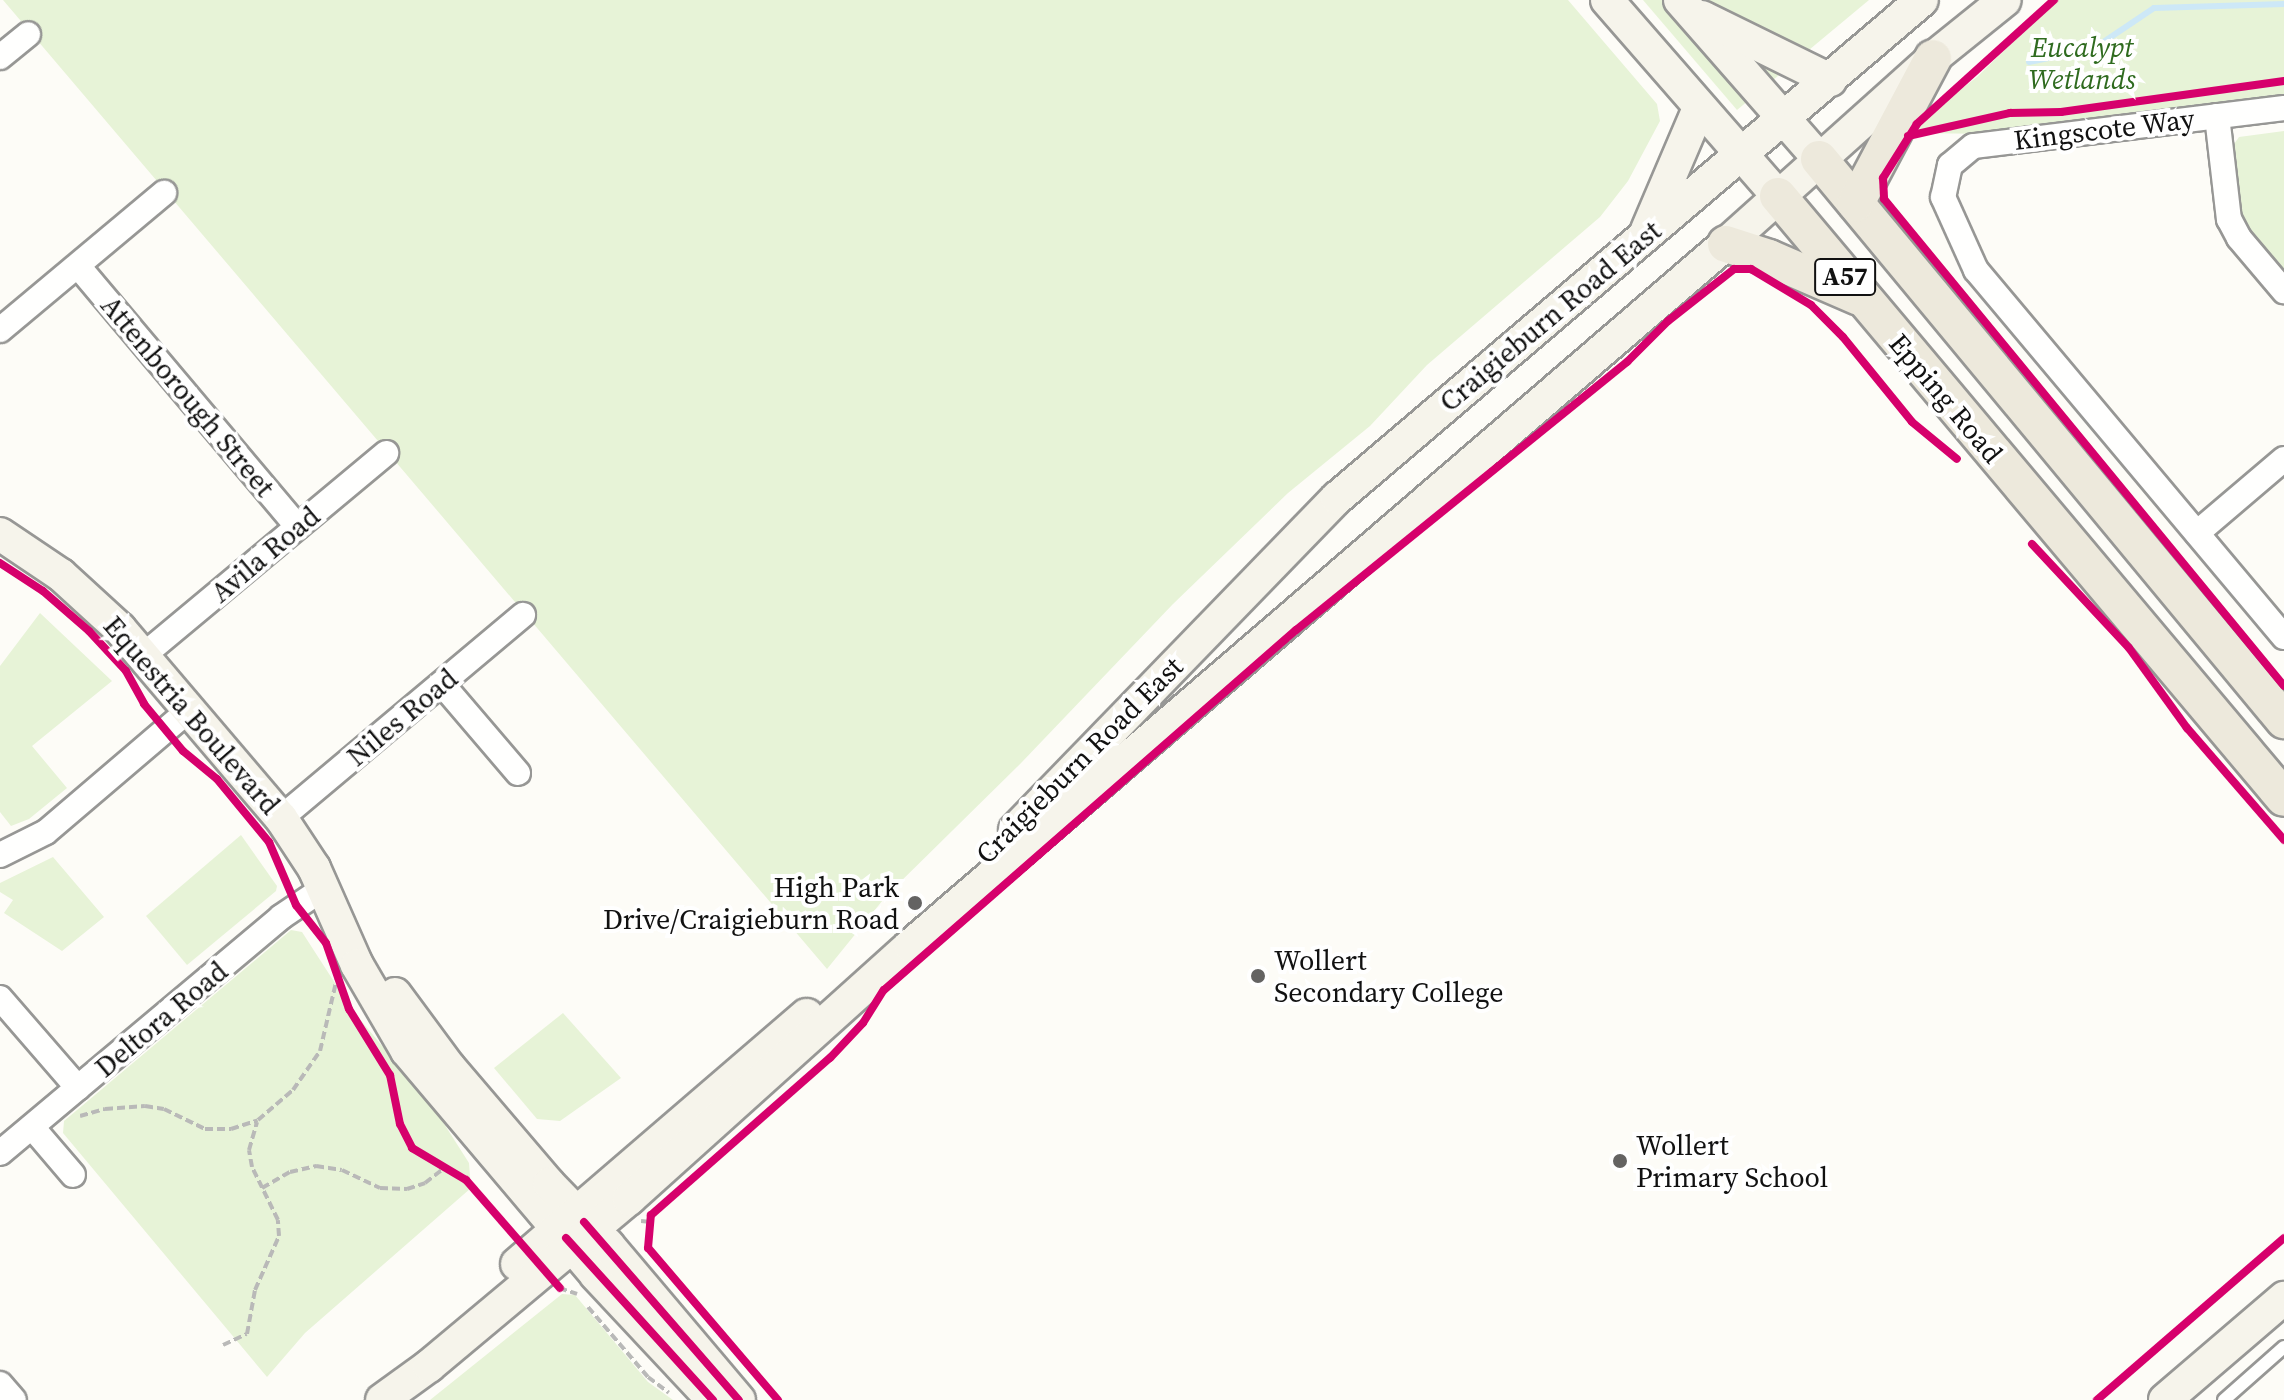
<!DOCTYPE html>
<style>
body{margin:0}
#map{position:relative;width:2284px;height:1400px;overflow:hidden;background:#fdfcf7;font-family:"Source Serif 4",serif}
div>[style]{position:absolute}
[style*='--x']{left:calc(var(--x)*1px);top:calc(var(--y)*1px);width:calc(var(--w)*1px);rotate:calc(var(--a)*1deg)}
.green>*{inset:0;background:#e7f3d7}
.stream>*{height:6px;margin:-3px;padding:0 3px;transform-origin:3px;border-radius:3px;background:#cde8f7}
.path>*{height:4px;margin-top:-2px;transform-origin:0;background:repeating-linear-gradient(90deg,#b9b9b8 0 8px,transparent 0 12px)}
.roads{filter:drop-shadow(2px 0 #979795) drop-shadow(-2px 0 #979795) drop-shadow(0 2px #979795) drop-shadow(0 -2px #979795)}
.lane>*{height:12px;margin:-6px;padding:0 6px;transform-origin:6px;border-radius:6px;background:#fffffe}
.street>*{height:24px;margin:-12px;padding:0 12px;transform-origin:12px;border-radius:12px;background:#fffffe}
.secondary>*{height:32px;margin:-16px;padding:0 16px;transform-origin:16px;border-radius:16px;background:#f6f4eb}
.primary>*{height:36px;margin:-18px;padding:0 18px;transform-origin:18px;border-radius:18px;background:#ede9dc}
.cycleway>*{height:8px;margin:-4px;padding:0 4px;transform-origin:4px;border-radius:4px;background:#d6006c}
.dots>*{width:22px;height:22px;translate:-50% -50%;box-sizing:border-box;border:4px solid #fff;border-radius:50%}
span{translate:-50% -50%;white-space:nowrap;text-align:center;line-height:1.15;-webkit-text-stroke:8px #fff;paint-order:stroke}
.shield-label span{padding:2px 6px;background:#fff;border:2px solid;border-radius:6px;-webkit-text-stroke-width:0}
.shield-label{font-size:26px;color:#111;font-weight:700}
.park-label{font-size:28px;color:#2f6b1f;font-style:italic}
.street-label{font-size:28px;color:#111}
.poi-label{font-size:28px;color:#111}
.right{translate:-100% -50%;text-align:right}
.left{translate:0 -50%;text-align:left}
</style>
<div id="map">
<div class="green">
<i style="clip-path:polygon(3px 0,1568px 0,1657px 104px,1660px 121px,1628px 181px,1600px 217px,1427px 365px,1370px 426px,1288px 493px,1173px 604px,1022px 762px,887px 895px,827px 969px)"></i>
<i style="clip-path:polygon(1643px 0,1869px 0,1737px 110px)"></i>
<i style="clip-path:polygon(2056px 0,2284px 0,2284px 106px,1989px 134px,1917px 133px,1922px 119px,1977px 77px)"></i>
<i style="clip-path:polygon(2284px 131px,2284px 272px,2240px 220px,2232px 147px,2239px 137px)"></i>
<i style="clip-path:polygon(40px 613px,112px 681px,32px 746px,67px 788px,29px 819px,11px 826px,0 812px,0 666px)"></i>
<i style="clip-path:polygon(241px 835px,277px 886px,276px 891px,187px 965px,146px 916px)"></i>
<i style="clip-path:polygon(53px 857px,104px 917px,62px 951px,4px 913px,13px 900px,0 892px,0 883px)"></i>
<i style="clip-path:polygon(291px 930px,302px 932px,353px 1011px,434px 1108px,469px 1163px,471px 1188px,305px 1333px,267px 1377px,63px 1133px,64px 1121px)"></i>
<i style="clip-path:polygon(563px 1013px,621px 1078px,560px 1121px,537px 1119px,494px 1068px)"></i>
<i style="clip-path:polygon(562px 1294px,575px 1295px,648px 1382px,673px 1400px,430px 1400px)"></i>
</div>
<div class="stream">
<i style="--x:2029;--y:62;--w:65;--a:-11.5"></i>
<i style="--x:2093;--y:49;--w:73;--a:-33.9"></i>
<i style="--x:2154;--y:8;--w:130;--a:-1.8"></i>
</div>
<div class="path">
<i style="--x:80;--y:1116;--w:26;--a:-16"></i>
<i style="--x:105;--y:1109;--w:40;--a:-4.3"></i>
<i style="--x:145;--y:1106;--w:19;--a:9"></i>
<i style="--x:164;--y:1109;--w:46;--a:26"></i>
<i style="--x:205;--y:1129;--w:26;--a:0"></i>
<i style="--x:231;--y:1129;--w:28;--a:-18"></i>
<i style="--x:258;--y:1120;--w:46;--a:-40.6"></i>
<i style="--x:293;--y:1090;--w:47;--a:-55.3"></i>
<i style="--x:320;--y:1051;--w:75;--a:-76.9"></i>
<i style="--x:262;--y:1188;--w:32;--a:-30"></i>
<i style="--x:290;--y:1172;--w:27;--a:-13"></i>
<i style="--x:316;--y:1166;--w:26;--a:9"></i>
<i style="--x:342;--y:1170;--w:42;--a:25.3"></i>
<i style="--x:380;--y:1188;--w:27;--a:2"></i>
<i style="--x:407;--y:1189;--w:19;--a:-18"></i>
<i style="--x:425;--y:1183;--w:24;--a:-38"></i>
<i style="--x:641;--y:1221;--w:10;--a:6"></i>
<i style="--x:559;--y:1288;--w:19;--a:18"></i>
<i style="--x:588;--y:1307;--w:92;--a:49.4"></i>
<i style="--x:648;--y:1377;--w:26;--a:37"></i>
<i style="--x:223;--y:1345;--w:26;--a:-25"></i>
<i style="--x:247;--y:1334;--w:45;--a:-79.7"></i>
<i style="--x:255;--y:1290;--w:59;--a:-66"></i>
<i style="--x:279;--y:1236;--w:16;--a:-94"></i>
<i style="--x:278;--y:1220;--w:59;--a:-116.1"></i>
<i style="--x:252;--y:1167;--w:17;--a:-100"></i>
<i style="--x:249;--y:1150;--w:29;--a:-74"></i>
</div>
<div class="roads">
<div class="lane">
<i style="--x:2224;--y:1400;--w:80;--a:-41.5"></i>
</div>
<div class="street">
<i style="--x:0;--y:57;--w:36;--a:-39"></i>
<i style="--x:2284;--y:108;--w:313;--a:173"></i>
<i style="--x:1973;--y:146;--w:30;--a:140"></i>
<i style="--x:1950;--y:165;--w:33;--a:102"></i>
<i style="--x:1943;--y:197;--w:80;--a:65.7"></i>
<i style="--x:1976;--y:270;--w:479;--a:50"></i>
<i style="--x:2217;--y:116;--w:104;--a:83.4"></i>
<i style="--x:2229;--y:219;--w:21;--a:62"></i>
<i style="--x:2239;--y:238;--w:70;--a:49.7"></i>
<i style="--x:78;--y:266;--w:341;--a:49.9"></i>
<i style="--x:0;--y:330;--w:214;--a:-39.9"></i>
<i style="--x:2197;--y:533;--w:114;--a:-40.4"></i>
<i style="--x:145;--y:654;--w:314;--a:-39.8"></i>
<i style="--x:442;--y:684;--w:117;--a:49.5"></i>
<i style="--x:281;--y:818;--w:316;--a:-40"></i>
<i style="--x:0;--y:855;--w:51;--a:-26.6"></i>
<i style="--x:46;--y:832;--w:189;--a:-40.5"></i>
<i style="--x:0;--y:998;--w:119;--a:49.1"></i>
<i style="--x:32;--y:1127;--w:63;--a:49.5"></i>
<i style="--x:0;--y:1153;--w:367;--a:-40"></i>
<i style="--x:281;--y:917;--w:52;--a:-34"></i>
<i style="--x:0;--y:1384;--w:21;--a:49"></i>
</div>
<div class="secondary">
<i style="--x:1607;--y:0;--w:260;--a:48.9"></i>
<i style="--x:1680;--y:0;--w:211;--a:48.8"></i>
<i style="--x:1702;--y:17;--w:143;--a:26.2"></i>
<i style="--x:1647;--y:230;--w:133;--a:-66.9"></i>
<i style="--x:0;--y:534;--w:73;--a:33.9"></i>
<i style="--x:61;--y:575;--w:80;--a:42.5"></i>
<i style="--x:120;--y:629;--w:248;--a:49.6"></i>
<i style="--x:281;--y:818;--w:60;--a:56.6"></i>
<i style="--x:314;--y:868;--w:106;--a:66.1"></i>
<i style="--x:357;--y:965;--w:99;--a:59.8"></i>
<i style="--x:407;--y:1051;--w:293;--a:49.8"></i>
<i style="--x:596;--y:1275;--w:171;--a:46.9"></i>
<i style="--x:1015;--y:830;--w:463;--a:-45.9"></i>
<i style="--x:1337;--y:498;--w:768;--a:-40.41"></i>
<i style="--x:395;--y:994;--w:91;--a:53.5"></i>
<i style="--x:449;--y:1067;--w:154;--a:49.5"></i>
<i style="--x:549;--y:1184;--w:85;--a:46"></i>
<i style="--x:608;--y:1245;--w:203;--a:49.8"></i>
<i style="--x:517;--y:1264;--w:382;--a:-40.7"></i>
<i style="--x:382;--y:1400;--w:58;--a:-35.9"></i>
<i style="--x:429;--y:1366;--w:261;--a:-39.9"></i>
<i style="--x:629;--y:1199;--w:378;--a:-42"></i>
<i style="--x:910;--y:946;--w:1076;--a:-40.71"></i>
<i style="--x:1726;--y:244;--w:278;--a:-41.9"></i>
<i style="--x:1933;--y:58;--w:92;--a:-38.9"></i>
<i style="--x:2165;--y:1400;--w:157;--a:-40.6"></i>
</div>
<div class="primary">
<i style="--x:1819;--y:159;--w:729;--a:50.35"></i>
<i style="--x:1778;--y:196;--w:786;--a:49.95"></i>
<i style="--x:1856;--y:203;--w:164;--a:-62"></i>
<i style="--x:1726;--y:244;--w:45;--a:18"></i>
<i style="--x:1769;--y:258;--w:98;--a:23.4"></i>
</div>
</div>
<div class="cycleway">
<i style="--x:2054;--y:0;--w:185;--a:137.9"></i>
<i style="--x:1917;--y:124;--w:64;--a:122.2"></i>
<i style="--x:1883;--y:178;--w:21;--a:87"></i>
<i style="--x:1884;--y:199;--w:630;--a:50.6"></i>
<i style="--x:1908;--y:136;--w:105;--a:-12.7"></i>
<i style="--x:2010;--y:113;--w:51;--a:-1.1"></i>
<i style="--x:2061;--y:112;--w:225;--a:-7.9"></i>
<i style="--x:2032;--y:544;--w:142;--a:47"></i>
<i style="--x:2129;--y:648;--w:99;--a:54.1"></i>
<i style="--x:2187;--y:728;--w:148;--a:49.1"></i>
<i style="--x:0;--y:563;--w:51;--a:33.1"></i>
<i style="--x:43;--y:591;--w:61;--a:41"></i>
<i style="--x:89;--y:631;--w:54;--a:47.2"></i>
<i style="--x:126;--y:671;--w:38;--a:61"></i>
<i style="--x:144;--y:704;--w:61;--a:50.3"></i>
<i style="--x:183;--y:751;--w:44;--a:39.5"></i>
<i style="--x:217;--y:779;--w:82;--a:50.5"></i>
<i style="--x:269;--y:842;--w:69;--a:66.8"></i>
<i style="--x:296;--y:905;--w:48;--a:51.7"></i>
<i style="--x:326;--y:943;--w:70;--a:70.8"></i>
<i style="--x:349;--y:1009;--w:78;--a:58.2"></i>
<i style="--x:390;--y:1075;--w:50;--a:78.5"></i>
<i style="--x:400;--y:1124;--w:27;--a:63"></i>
<i style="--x:412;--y:1148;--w:63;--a:30.7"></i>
<i style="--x:466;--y:1180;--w:143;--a:49"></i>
<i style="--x:584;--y:1222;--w:236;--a:49"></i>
<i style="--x:566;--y:1238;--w:219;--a:47.8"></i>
<i style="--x:778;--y:1400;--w:200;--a:-130.5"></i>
<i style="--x:648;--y:1248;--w:33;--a:-85"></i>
<i style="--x:651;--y:1215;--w:238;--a:-41.3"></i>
<i style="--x:830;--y:1058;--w:48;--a:-46.7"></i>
<i style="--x:863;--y:1023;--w:39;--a:-58"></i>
<i style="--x:884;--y:990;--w:547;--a:-41.15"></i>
<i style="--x:1296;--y:630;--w:426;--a:-39"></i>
<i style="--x:1627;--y:362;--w:58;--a:-45"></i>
<i style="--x:1668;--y:321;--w:84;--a:-38.2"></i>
<i style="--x:1734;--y:269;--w:17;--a:0"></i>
<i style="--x:1751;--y:269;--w:70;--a:31"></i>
<i style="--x:1811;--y:305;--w:45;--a:45"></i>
<i style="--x:1843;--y:337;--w:109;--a:50.9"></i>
<i style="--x:1912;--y:422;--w:58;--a:39.4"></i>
<i style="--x:2097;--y:1400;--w:247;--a:-40.9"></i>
</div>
<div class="dots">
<i style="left:915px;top:903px;background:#646362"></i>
<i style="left:1258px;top:976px;background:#646362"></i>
<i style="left:1620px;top:1161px;background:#646362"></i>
</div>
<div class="shield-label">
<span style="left:1845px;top:277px">A57</span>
</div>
<div class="park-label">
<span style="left:2082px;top:63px">Eucalypt<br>Wetlands</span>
</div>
<div class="street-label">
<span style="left:2104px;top:129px;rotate:-7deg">Kingscote Way</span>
<span style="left:1550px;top:316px;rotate:-40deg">Craigieburn Road East</span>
<span style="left:188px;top:396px;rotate:50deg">Attenborough Street</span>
<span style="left:1946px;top:398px;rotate:50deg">Epping Road</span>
<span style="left:265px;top:554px;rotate:-40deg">Avila Road</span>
<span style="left:192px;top:715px;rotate:49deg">Equestria Boulevard</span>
<span style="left:402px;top:717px;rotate:-40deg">Niles Road</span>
<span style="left:1079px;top:760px;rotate:-45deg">Craigieburn Road East</span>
<span style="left:161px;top:1019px;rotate:-40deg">Deltora Road</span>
</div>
<div class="poi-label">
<span class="right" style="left:899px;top:903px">High Park<br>Drive/Craigieburn Road</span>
<span class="left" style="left:1274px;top:976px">Wollert<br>Secondary College</span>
<span class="left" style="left:1636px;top:1161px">Wollert<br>Primary School</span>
</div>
</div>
